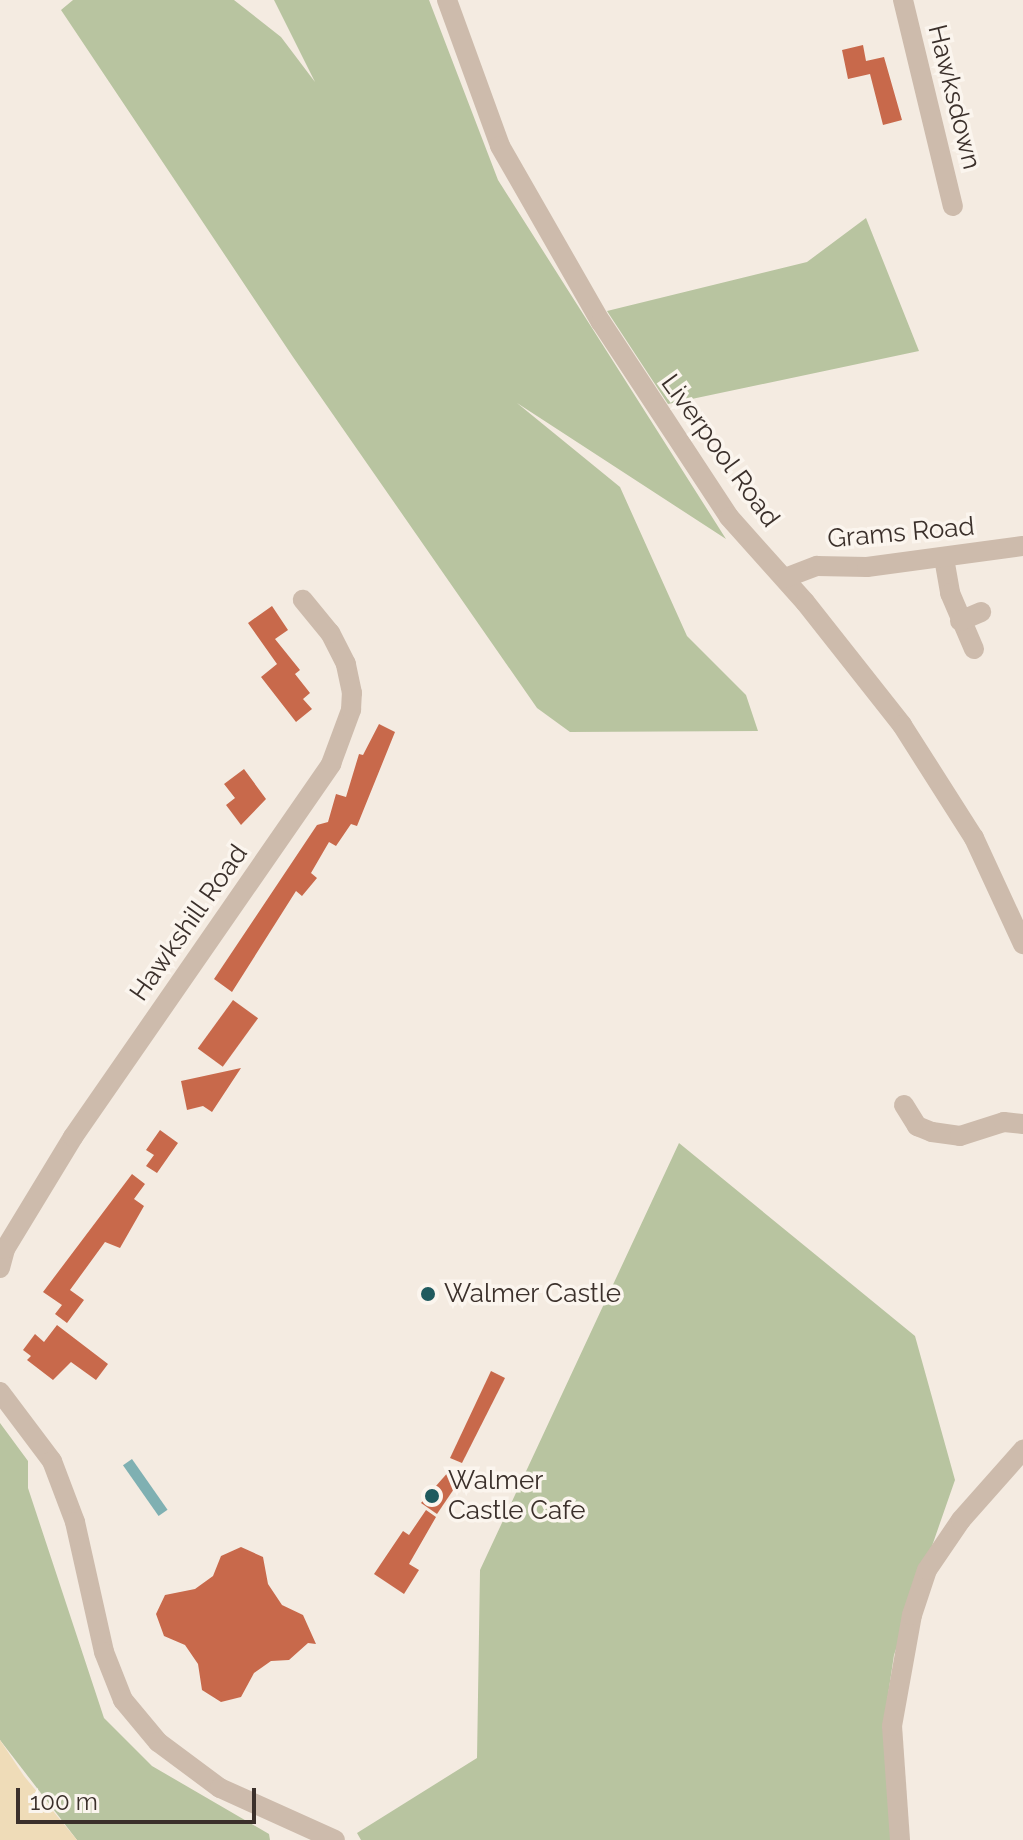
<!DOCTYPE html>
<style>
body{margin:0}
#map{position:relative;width:1023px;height:1840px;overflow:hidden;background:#f4ebe1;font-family:Raleway,sans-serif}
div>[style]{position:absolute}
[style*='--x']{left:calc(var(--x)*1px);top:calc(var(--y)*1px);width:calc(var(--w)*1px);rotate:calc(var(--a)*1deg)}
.green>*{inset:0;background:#b8c4a0}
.sand>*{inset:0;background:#efdcb8}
.water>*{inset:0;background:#7fb0b2;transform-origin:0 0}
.building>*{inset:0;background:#c8694b;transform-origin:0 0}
.minor>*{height:20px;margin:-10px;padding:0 10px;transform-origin:10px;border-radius:10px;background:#cdbbac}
.dots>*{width:22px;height:22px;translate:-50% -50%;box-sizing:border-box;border:4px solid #fbf5ee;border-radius:50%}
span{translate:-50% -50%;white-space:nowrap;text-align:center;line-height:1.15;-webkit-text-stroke:7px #fbf5ee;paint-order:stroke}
.street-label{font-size:26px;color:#3b302b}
.poi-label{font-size:26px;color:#3b302b}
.left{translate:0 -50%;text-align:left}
.scale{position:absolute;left:16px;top:1788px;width:240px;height:36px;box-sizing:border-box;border:4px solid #3b302b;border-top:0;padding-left:10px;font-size:24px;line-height:28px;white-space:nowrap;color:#3b302b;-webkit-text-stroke:6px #fbf5ee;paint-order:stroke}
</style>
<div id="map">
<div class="green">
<i style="clip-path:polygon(73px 0,234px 0,281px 37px,315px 82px,274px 0,429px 0,498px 180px,726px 539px,517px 403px,620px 487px,687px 636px,746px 695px,758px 731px,570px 732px,537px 708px,293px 357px,61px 10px)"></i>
<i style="clip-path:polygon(866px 218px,919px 351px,668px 404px,607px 311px,807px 262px)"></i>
<i style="clip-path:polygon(679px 1143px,915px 1336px,955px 1480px,894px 1655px,884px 1722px,894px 1840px,361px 1840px,357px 1833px,477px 1758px,480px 1570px)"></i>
<i style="clip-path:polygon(0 1423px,28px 1461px,28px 1488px,104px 1718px,152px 1766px,269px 1834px,270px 1840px,77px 1840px,0 1740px)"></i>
</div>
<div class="sand">
<i style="clip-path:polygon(0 1740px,24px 1776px,77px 1840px,0 1840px)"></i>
</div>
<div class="water">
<i style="left:132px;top:1459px;width:62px;height:11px;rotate:55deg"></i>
</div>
<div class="building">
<i style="clip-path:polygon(863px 45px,866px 61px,884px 57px,902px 120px,883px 125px,870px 74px,848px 79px,842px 50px)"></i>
<i style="clip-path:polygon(272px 606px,288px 630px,275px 639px,300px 670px,295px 674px,310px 693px,303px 699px,312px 709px,296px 722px,261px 677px,277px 664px,248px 623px)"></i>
<i style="clip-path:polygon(379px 724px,395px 732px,357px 826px,351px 824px,336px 846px,329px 842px,311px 873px,317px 878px,302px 896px,296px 891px,232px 992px,214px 979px,317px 825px,328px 822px,336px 794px,346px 797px,359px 754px,363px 755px)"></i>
<i style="clip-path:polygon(244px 769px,266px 799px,241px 825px,226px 805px,235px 798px,224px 784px)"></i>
<i style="left:233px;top:1000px;width:31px;height:60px;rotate:36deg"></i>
<i style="clip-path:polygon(241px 1068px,212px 1112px,203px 1106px,187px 1110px,181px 1081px)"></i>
<i style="clip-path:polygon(160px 1130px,178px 1143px,157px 1173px,146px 1166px,154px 1155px,146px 1150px)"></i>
<i style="clip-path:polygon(132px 1174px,145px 1184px,134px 1199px,144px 1206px,120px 1248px,105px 1242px,70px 1290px,84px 1300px,67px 1323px,55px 1314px,62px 1305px,43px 1292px)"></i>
<i style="clip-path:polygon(57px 1325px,108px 1364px,96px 1380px,71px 1362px,53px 1380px,27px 1360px,31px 1356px,23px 1350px,35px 1334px,44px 1342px)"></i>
<i style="clip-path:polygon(491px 1371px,505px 1378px,462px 1463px,450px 1458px)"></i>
<i style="clip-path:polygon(450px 1470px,462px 1477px,437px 1514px,421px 1503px)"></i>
<i style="clip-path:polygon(426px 1510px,436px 1517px,409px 1564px,419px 1570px,404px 1594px,374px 1574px,403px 1531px,409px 1535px)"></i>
<i style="clip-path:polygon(241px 1547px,263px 1557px,268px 1584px,282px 1605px,303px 1615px,316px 1644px,308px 1643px,289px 1660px,271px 1661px,254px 1673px,241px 1697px,221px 1702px,202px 1690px,198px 1664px,185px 1645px,164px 1636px,156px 1614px,165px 1595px,195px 1589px,213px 1576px,221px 1556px)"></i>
</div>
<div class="minor">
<i style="--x:447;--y:0;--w:155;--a:70"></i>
<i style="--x:500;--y:146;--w:203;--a:60.2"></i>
<i style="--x:601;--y:322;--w:233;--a:56.7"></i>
<i style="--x:729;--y:517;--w:114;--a:48.2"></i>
<i style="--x:805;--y:602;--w:157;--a:51.7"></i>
<i style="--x:902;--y:725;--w:134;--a:57.5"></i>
<i style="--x:974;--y:838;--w:117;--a:65.2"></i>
<i style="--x:903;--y:0;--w:212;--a:76.4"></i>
<i style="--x:944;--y:558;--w:36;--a:80"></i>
<i style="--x:950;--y:593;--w:61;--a:66.8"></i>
<i style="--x:785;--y:578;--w:34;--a:-21"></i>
<i style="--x:817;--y:566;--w:50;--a:1.1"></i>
<i style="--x:867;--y:567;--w:157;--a:-7.7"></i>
<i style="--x:960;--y:621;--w:23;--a:-23"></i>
<i style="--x:904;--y:1105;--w:25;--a:58"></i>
<i style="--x:917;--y:1126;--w:16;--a:22"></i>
<i style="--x:932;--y:1132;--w:28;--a:8"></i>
<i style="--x:960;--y:1136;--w:46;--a:-17.7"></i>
<i style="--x:1004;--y:1122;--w:19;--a:6"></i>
<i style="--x:0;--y:1268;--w:20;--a:-75"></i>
<i style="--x:5;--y:1249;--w:131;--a:-58.7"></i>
<i style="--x:73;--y:1137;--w:454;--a:-55.3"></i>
<i style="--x:331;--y:764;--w:58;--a:-69.7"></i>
<i style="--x:351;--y:710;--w:17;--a:-87"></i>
<i style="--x:352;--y:693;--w:30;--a:-102"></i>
<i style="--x:346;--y:664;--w:35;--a:-117"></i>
<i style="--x:330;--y:633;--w:43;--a:-129.3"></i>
<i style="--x:0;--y:1392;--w:86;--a:53"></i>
<i style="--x:52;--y:1461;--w:65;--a:69.3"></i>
<i style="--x:75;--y:1522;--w:133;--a:77.4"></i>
<i style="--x:104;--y:1652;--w:52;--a:68.4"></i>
<i style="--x:123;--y:1700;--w:55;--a:50.2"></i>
<i style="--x:158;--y:1742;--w:77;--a:36.6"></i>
<i style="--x:220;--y:1788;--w:126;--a:24.3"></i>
<i style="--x:900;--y:1840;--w:114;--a:-94"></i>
<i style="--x:892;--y:1726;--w:113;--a:-79.8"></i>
<i style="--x:912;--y:1615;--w:47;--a:-71.6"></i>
<i style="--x:927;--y:1570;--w:60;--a:-55.8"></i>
<i style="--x:961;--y:1520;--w:94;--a:-48.5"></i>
</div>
<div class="dots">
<i style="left:428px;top:1294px;background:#1f5a5e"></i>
<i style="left:432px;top:1496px;background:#1f5a5e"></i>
</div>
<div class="street-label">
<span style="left:954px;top:97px;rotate:76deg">Hawksdown</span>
<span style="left:720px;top:451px;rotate:54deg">Liverpool Road</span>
<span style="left:901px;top:533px;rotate:-5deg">Grams Road</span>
<span style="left:189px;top:923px;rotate:-55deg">Hawkshill Road</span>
</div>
<div class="poi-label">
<span class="left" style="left:444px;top:1294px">Walmer Castle</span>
<span class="left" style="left:448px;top:1496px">Walmer<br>Castle Cafe</span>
</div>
<div class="scale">100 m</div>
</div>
